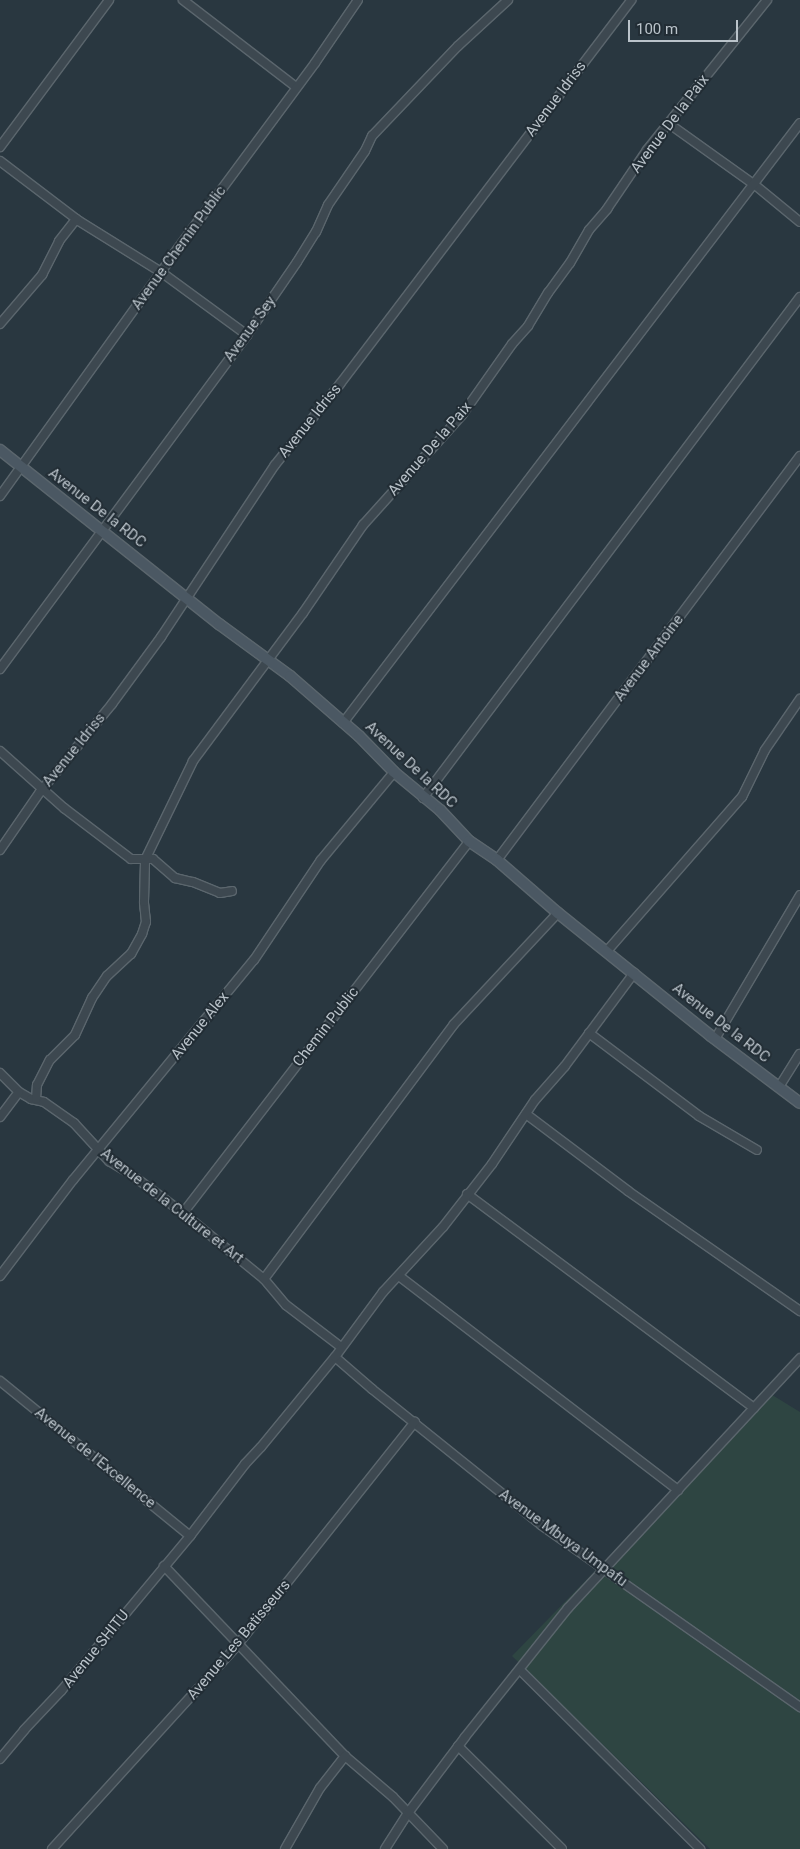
<!DOCTYPE html>
<style>
body{margin:0}
#map{position:relative;width:800px;height:1849px;overflow:hidden;background:#293740;font-family:Roboto,sans-serif}
div>[style]{position:absolute}
[style*='--x']{left:calc(var(--x)*1px);top:calc(var(--y)*1px);width:calc(var(--w)*1px);rotate:calc(var(--a)*1deg)}
.green>*{inset:0;background:#2e4542}
.roads{filter:drop-shadow(1px 0 #5b666d) drop-shadow(-1px 0 #5b666d) drop-shadow(0 1px #5b666d) drop-shadow(0 -1px #5b666d)}
.street>*{height:8px;margin:-4px;padding:0 4px;transform-origin:4px;border-radius:4px;background:#3d4850}
.secondary>*{height:10px;margin:-5px;padding:0 5px;transform-origin:5px;border-radius:5px;background:#4b5863}
span{translate:-50% -50%;white-space:nowrap;text-align:center;line-height:1.15;-webkit-text-stroke:4px #222d35;paint-order:stroke}
.street-label{font-size:15px;color:#bac3ca}
.scale{position:absolute;left:628px;top:20px;width:110px;height:22px;box-sizing:border-box;border:2px solid #bac3ca;border-top:0;padding-left:6px;font-size:15px;line-height:18px;white-space:nowrap;color:#bac3ca;-webkit-text-stroke:4px #222d35;paint-order:stroke}
</style>
<div id="map">
<div class="green">
<i style="clip-path:polygon(769px 1393px,800px 1412px,800px 1849px,710px 1849px,512px 1656px)"></i>
</div>
<div class="roads">
<div class="street">
<i style="--x:183;--y:0;--w:143;--a:37.6"></i>
<i style="--x:668;--y:123;--w:107;--a:35.5"></i>
<i style="--x:755;--y:185;--w:58;--a:39.4"></i>
<i style="--x:0;--y:147;--w:183;--a:-53.4"></i>
<i style="--x:0;--y:161;--w:99;--a:37.2"></i>
<i style="--x:79;--y:221;--w:97;--a:31.9"></i>
<i style="--x:161;--y:272;--w:107;--a:36.2"></i>
<i style="--x:0;--y:324;--w:65;--a:-49.4"></i>
<i style="--x:42;--y:275;--w:38;--a:-63"></i>
<i style="--x:59;--y:241;--w:28;--a:-52"></i>
<i style="--x:0;--y:496;--w:297;--a:-54.3"></i>
<i style="--x:173;--y:255;--w:239;--a:-53.5"></i>
<i style="--x:315;--y:63;--w:76;--a:-55.7"></i>
<i style="--x:0;--y:669;--w:415;--a:-53.5"></i>
<i style="--x:247;--y:335;--w:88;--a:-55.6"></i>
<i style="--x:297;--y:262;--w:36;--a:-58"></i>
<i style="--x:316;--y:232;--w:30;--a:-66"></i>
<i style="--x:328;--y:205;--w:65;--a:-55.6"></i>
<i style="--x:365;--y:151;--w:17;--a:-65"></i>
<i style="--x:372;--y:136;--w:124;--a:-46.3"></i>
<i style="--x:458;--y:46;--w:68;--a:-42.6"></i>
<i style="--x:343;--y:723;--w:754;--a:-52.7"></i>
<i style="--x:0;--y:751;--w:86;--a:41.7"></i>
<i style="--x:64;--y:808;--w:84;--a:37.3"></i>
<i style="--x:131;--y:859;--w:22;--a:0"></i>
<i style="--x:153;--y:859;--w:29;--a:41"></i>
<i style="--x:175;--y:878;--w:18;--a:13"></i>
<i style="--x:193;--y:882;--w:29;--a:22"></i>
<i style="--x:220;--y:893;--w:12;--a:-9"></i>
<i style="--x:423;--y:798;--w:627;--a:-53.04"></i>
<i style="--x:0;--y:850;--w:70;--a:-55.4"></i>
<i style="--x:40;--y:792;--w:114;--a:-50.7"></i>
<i style="--x:112;--y:704;--w:83;--a:-53.8"></i>
<i style="--x:161;--y:637;--w:206;--a:-56.5"></i>
<i style="--x:275;--y:465;--w:104;--a:-51.3"></i>
<i style="--x:340;--y:384;--w:482;--a:-52.8"></i>
<i style="--x:497;--y:860;--w:505;--a:-53.13"></i>
<i style="--x:607;--y:951;--w:205;--a:-48.8"></i>
<i style="--x:742;--y:797;--w:52;--a:-63.9"></i>
<i style="--x:765;--y:750;--w:62;--a:-55.5"></i>
<i style="--x:589;--y:1033;--w:138;--a:37"></i>
<i style="--x:699;--y:1116;--w:67;--a:30.4"></i>
<i style="--x:715;--y:1039;--w:167;--a:-59.4"></i>
<i style="--x:0;--y:1073;--w:27;--a:45"></i>
<i style="--x:19;--y:1092;--w:14;--a:30"></i>
<i style="--x:31;--y:1099;--w:13;--a:13"></i>
<i style="--x:44;--y:1102;--w:37;--a:35"></i>
<i style="--x:74;--y:1123;--w:52;--a:47.4"></i>
<i style="--x:109;--y:1161;--w:27;--a:31"></i>
<i style="--x:132;--y:1175;--w:64;--a:36.7"></i>
<i style="--x:183;--y:1213;--w:104;--a:39.2"></i>
<i style="--x:264;--y:1279;--w:34;--a:50"></i>
<i style="--x:286;--y:1305;--w:69;--a:37.4"></i>
<i style="--x:779;--y:1087;--w:39;--a:-58"></i>
<i style="--x:36;--y:1099;--w:14;--a:-86"></i>
<i style="--x:37;--y:1085;--w:28;--a:-63"></i>
<i style="--x:50;--y:1060;--w:35;--a:-45"></i>
<i style="--x:75;--y:1035;--w:41;--a:-65.3"></i>
<i style="--x:92;--y:998;--w:27;--a:-56"></i>
<i style="--x:107;--y:976;--w:33;--a:-43"></i>
<i style="--x:131;--y:954;--w:23;--a:-61"></i>
<i style="--x:142;--y:934;--w:13;--a:-72"></i>
<i style="--x:146;--y:922;--w:20;--a:-96"></i>
<i style="--x:144;--y:902;--w:42;--a:-88.6"></i>
<i style="--x:145;--y:860;--w:110;--a:-64.1"></i>
<i style="--x:193;--y:761;--w:184;--a:-53.4"></i>
<i style="--x:303;--y:613;--w:107;--a:-55.7"></i>
<i style="--x:363;--y:525;--w:148;--a:-48"></i>
<i style="--x:462;--y:415;--w:87;--a:-54.8"></i>
<i style="--x:512;--y:344;--w:24;--a:-48"></i>
<i style="--x:528;--y:326;--w:39;--a:-59"></i>
<i style="--x:548;--y:293;--w:37;--a:-54"></i>
<i style="--x:570;--y:263;--w:38;--a:-60"></i>
<i style="--x:589;--y:230;--w:28;--a:-49"></i>
<i style="--x:607;--y:209;--w:71;--a:-55.9"></i>
<i style="--x:647;--y:150;--w:192;--a:-51.3"></i>
<i style="--x:526;--y:1114;--w:128;--a:37"></i>
<i style="--x:628;--y:1191;--w:210;--a:34.9"></i>
<i style="--x:0;--y:1117;--w:31;--a:-53"></i>
<i style="--x:467;--y:1194;--w:358;--a:36.7"></i>
<i style="--x:183;--y:1213;--w:469;--a:-52.4"></i>
<i style="--x:0;--y:1276;--w:121;--a:-52.8"></i>
<i style="--x:73;--y:1180;--w:285;--a:-50.6"></i>
<i style="--x:254;--y:960;--w:120;--a:-56.2"></i>
<i style="--x:321;--y:860;--w:114;--a:-50.3"></i>
<i style="--x:399;--y:1276;--w:352;--a:37.5"></i>
<i style="--x:264;--y:1279;--w:318;--a:-53.3"></i>
<i style="--x:454;--y:1024;--w:152;--a:-46.9"></i>
<i style="--x:335;--y:1357;--w:49;--a:40.9"></i>
<i style="--x:372;--y:1389;--w:217;--a:38.8"></i>
<i style="--x:541;--y:1525;--w:317;--a:35.1"></i>
<i style="--x:0;--y:1381;--w:245;--a:39.2"></i>
<i style="--x:164;--y:1566;--w:262;--a:46.4"></i>
<i style="--x:345;--y:1756;--w:63;--a:40.5"></i>
<i style="--x:393;--y:1797;--w:72;--a:46.1"></i>
<i style="--x:520;--y:1670;--w:254;--a:44.8"></i>
<i style="--x:458;--y:1746;--w:146;--a:44.7"></i>
<i style="--x:0;--y:1759;--w:38;--a:-50"></i>
<i style="--x:24;--y:1730;--w:54;--a:-46.5"></i>
<i style="--x:61;--y:1691;--w:202;--a:-50.2"></i>
<i style="--x:190;--y:1536;--w:91;--a:-52.6"></i>
<i style="--x:245;--y:1464;--w:23;--a:-47"></i>
<i style="--x:261;--y:1447;--w:117;--a:-50.6"></i>
<i style="--x:335;--y:1357;--w:81;--a:-53.6"></i>
<i style="--x:383;--y:1292;--w:88;--a:-47.3"></i>
<i style="--x:443;--y:1227;--w:80;--a:-52.1"></i>
<i style="--x:492;--y:1164;--w:77;--a:-56.1"></i>
<i style="--x:535;--y:1100;--w:45;--a:-48.6"></i>
<i style="--x:565;--y:1066;--w:116;--a:-53.4"></i>
<i style="--x:52;--y:1849;--w:272;--a:-47.7"></i>
<i style="--x:235;--y:1648;--w:289;--a:-51.5"></i>
<i style="--x:285;--y:1849;--w:70;--a:-60.2"></i>
<i style="--x:320;--y:1788;--w:41;--a:-52"></i>
<i style="--x:385;--y:1849;--w:43;--a:-57.4"></i>
<i style="--x:408;--y:1813;--w:95;--a:-53.1"></i>
<i style="--x:465;--y:1737;--w:165;--a:-51.4"></i>
<i style="--x:568;--y:1608;--w:341;--a:-47.1"></i>
</div>
<div class="secondary">
<i style="--x:0;--y:450;--w:280;--a:38.5"></i>
<i style="--x:219;--y:624;--w:88;--a:36.2"></i>
<i style="--x:290;--y:676;--w:91;--a:41"></i>
<i style="--x:359;--y:736;--w:50;--a:45.8"></i>
<i style="--x:394;--y:772;--w:60;--a:39.6"></i>
<i style="--x:440;--y:810;--w:42;--a:46.9"></i>
<i style="--x:469;--y:841;--w:34;--a:34"></i>
<i style="--x:497;--y:860;--w:81;--a:41"></i>
<i style="--x:558;--y:913;--w:196;--a:38.8"></i>
<i style="--x:711;--y:1036;--w:111;--a:37"></i>
</div>
</div>
<div class="street-label">
<span style="left:556px;top:99px;rotate:-53deg">Avenue Idriss</span>
<span style="left:670px;top:124px;rotate:-53deg">Avenue De la Paix</span>
<span style="left:179px;top:248px;rotate:-54deg">Avenue Chemin Public</span>
<span style="left:250px;top:329px;rotate:-54deg">Avenue Sey</span>
<span style="left:310px;top:421px;rotate:-51deg">Avenue Idriss</span>
<span style="left:430px;top:449px;rotate:-49deg">Avenue De la Paix</span>
<span style="left:97px;top:508px;rotate:38deg">Avenue De la RDC</span>
<span style="left:649px;top:658px;rotate:-53deg">Avenue Antoine</span>
<span style="left:74px;top:750px;rotate:-51deg">Avenue Idriss</span>
<span style="left:411px;top:765px;rotate:43deg">Avenue De la RDC</span>
<span style="left:721px;top:1023px;rotate:38deg">Avenue De la RDC</span>
<span style="left:200px;top:1026px;rotate:-51deg">Avenue Alex</span>
<span style="left:326px;top:1027px;rotate:-52deg">Chemin Public</span>
<span style="left:172px;top:1206px;rotate:38deg">Avenue de la Culture et Art</span>
<span style="left:95px;top:1458px;rotate:39deg">Avenue de l'Excellence</span>
<span style="left:563px;top:1538px;rotate:36deg">Avenue Mbuya Umpafu</span>
<span style="left:239px;top:1640px;rotate:-50deg">Avenue Les Batisseurs</span>
<span style="left:96px;top:1649px;rotate:-51deg">Avenue SHITU</span>
</div>
<div class="scale">100 m</div>
</div>
